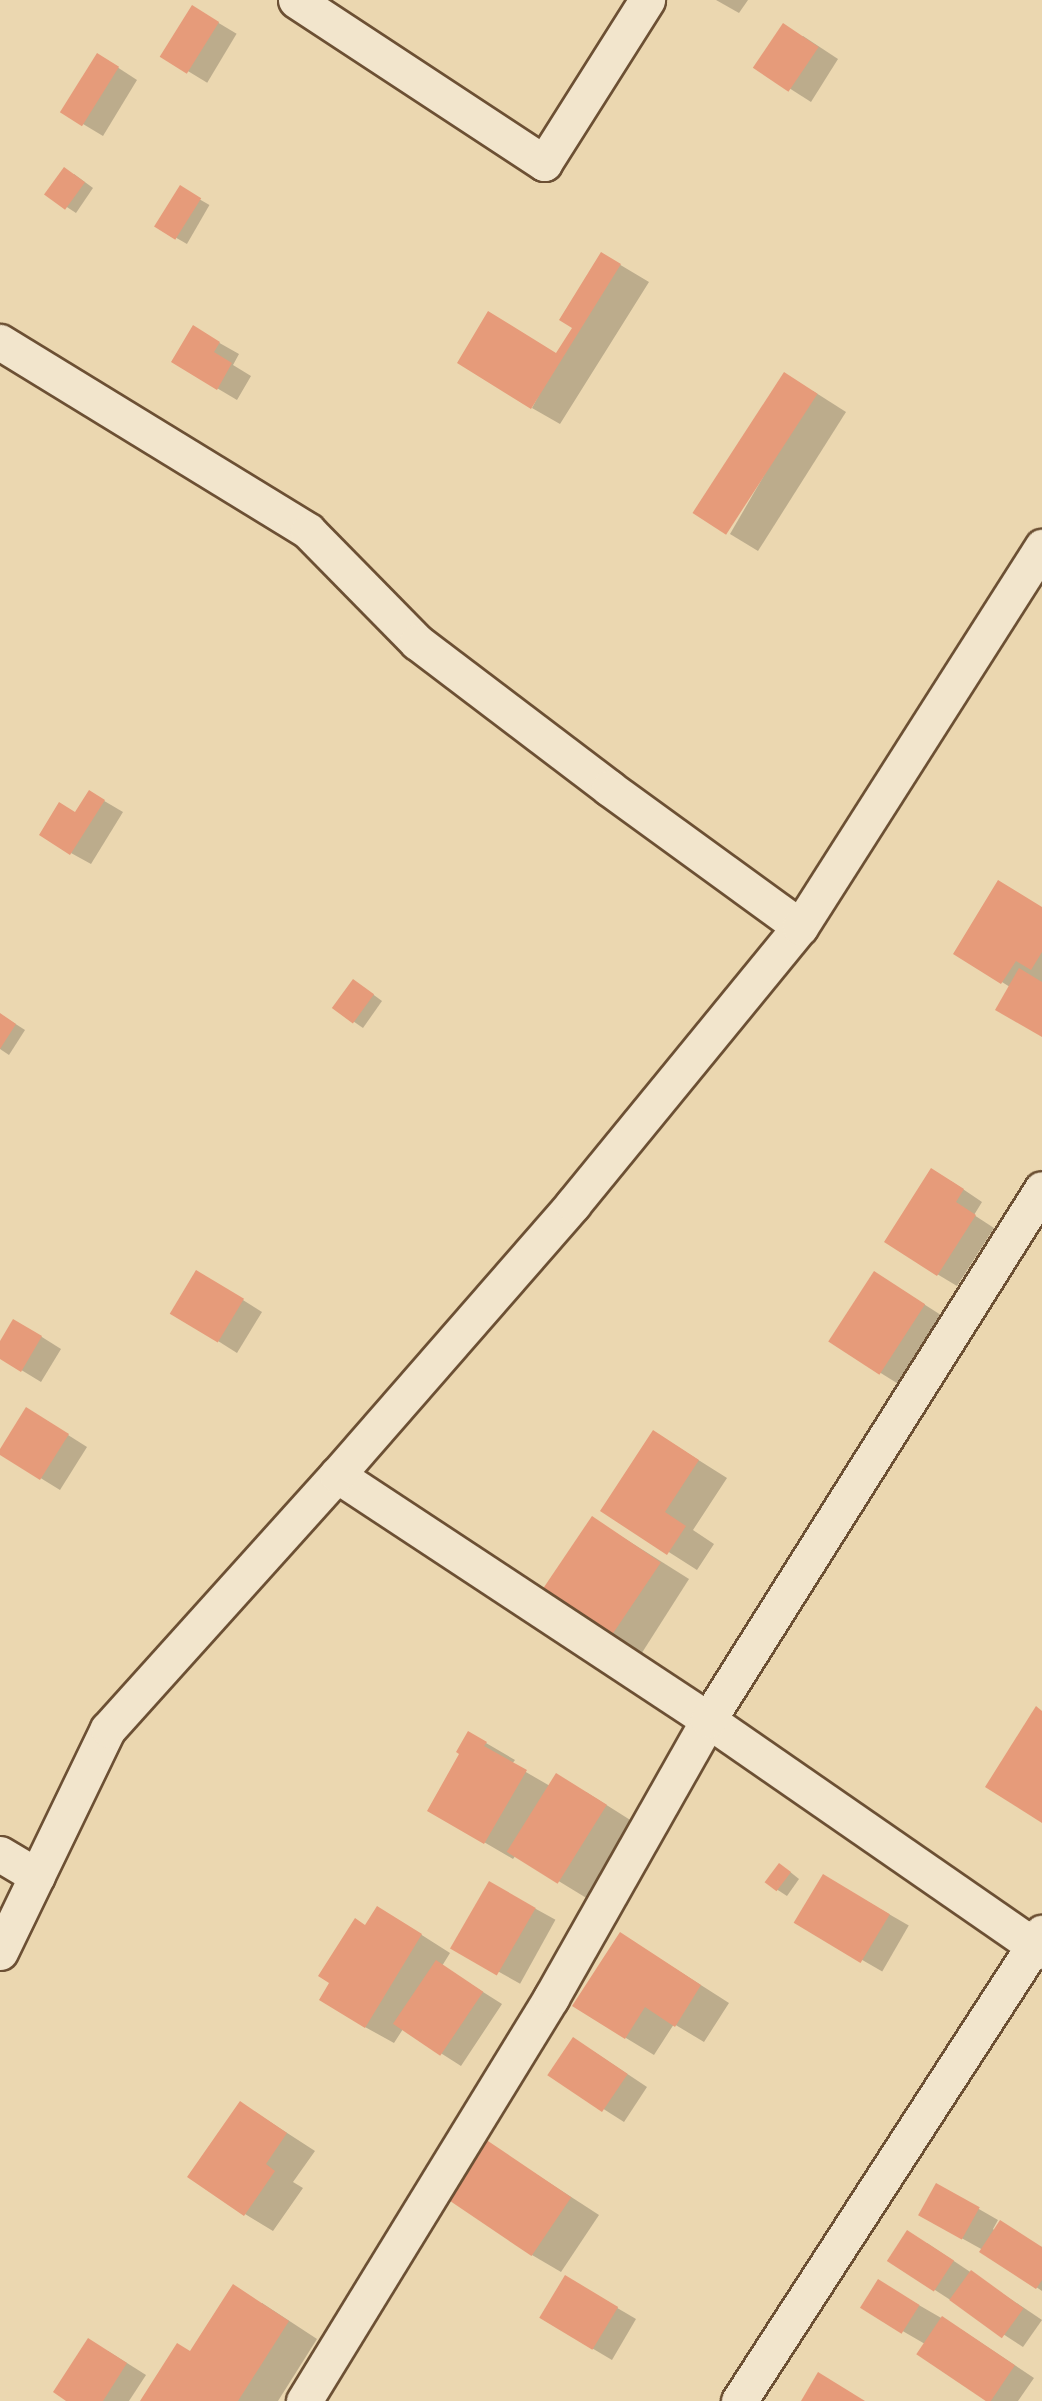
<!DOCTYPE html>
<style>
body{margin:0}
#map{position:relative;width:1042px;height:2401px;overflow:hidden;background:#ebd7b0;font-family:"IM FELL DW Pica",serif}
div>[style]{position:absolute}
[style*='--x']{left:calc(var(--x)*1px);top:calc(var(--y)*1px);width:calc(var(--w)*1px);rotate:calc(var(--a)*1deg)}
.shadow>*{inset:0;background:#0003;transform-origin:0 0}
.building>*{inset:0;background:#e69b7a;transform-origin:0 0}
.roads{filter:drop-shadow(2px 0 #6c5034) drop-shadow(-2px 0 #6c5034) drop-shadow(0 2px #6c5034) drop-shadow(0 -2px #6c5034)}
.street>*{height:35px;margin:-17.5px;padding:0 17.5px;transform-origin:17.5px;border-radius:17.5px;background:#f2e5cc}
span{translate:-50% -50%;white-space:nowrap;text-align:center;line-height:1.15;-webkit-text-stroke:5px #f2e5cc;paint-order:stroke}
</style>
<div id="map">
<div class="shadow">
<i style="clip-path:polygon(716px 0,748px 0,739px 13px)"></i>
<i style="left:192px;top:7px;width:52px;height:57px;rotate:31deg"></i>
<i style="clip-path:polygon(803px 36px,838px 59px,811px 102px,756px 67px)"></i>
<i style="clip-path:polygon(117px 67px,137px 80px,103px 136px,63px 112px)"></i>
<i style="clip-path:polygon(74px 174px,93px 188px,76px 213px,47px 194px)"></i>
<i style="left:180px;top:188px;width:34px;height:45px;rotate:30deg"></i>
<i style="clip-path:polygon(602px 254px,649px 282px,560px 424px,532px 408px,575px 328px)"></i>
<i style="clip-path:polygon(193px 328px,239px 354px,233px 365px,251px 376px,237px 400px,173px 362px)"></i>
<i style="clip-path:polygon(813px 391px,846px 412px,758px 551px,730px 534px)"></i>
<i style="clip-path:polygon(89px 792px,123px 812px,91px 864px,71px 853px)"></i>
<i style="clip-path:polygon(1042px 908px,1042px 1035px,1010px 987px,955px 953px)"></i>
<i style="clip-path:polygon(363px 987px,382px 1001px,363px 1028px,334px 1008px)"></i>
<i style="clip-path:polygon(0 1014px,25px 1030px,9px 1055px,0 1049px)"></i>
<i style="clip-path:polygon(951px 1181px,982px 1202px,974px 1215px,994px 1228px,957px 1286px,937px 1274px)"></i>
<i style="clip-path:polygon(216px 1283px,262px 1312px,237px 1353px,218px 1341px)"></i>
<i style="clip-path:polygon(894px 1285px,944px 1317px,900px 1385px,831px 1342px)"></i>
<i style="clip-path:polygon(34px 1332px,61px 1349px,41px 1382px,0 1357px,0 1344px)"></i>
<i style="clip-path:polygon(46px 1421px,87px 1447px,60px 1490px,0 1453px)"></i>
<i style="clip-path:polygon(654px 1432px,727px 1478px,693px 1530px,714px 1544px,697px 1570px,603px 1510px)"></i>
<i style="clip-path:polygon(592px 1518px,689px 1579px,638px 1659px,609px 1642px)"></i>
<i style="clip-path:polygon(469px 1733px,515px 1760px,512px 1764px,550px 1786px,586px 1792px,635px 1823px,588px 1899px,516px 1855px,513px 1859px,429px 1810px,462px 1754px)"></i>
<i style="clip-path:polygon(789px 1871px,799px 1879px,787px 1896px,767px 1883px)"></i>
<i style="left:823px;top:1876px;width:99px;height:53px;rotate:30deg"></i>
<i style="left:489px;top:1883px;width:76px;height:73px;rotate:29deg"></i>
<i style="clip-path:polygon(406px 1925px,450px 1953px,442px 1966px,502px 2004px,461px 2066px,403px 2029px,394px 2043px,365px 2027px,366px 1927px)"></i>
<i style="clip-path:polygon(621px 1934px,729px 2003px,704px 2042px,674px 2024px,654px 2055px,626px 2038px)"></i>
<i style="clip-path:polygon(593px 2051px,647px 2087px,624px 2122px,550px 2075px)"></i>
<i style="clip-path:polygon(241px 2103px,315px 2151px,293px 2182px,303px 2188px,273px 2231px,245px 2214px)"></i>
<i style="clip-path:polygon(485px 2141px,599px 2215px,561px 2272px,532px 2255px)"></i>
<i style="clip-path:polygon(937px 2185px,998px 2220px,993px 2229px,995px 2231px,1042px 2247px,1042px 2291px,983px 2250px,920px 2215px)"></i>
<i style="clip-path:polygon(927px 2243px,1042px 2320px,1023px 2347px,935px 2290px)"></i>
<i style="clip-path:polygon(879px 2282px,962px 2330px,1034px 2378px,1018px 2401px,990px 2401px,919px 2354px,925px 2344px,863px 2308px)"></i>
<i style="clip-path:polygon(585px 2289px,636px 2319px,612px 2360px,541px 2318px)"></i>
<i style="clip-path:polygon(262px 2303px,317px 2339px,278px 2401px,142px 2401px)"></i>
<i style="clip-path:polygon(108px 2351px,146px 2375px,129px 2401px,69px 2401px)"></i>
</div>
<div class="building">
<i style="left:192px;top:5px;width:32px;height:61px;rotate:32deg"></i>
<i style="left:783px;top:23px;width:43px;height:54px;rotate:34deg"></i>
<i style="left:97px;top:53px;width:26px;height:70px;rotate:32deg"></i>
<i style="left:64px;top:167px;width:26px;height:34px;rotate:36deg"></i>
<i style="left:180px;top:185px;width:25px;height:49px;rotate:32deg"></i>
<i style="clip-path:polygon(601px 252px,621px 264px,531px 409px,457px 363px,488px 311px,556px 353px,572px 328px,559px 320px)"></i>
<i style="clip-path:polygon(193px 325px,220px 342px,214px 352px,232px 363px,217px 390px,171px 362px)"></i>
<i style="left:784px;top:372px;width:40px;height:168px;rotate:33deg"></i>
<i style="clip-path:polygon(89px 790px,105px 800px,70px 855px,39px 835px,59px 802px,75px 812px)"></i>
<i style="clip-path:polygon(998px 880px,1042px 907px,1042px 952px,1031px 970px,1016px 961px,1001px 984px,953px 954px)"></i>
<i style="clip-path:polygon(1019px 968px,1042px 982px,1042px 1037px,995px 1010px)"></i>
<i style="left:353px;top:979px;width:26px;height:36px;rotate:36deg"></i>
<i style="clip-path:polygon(0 1013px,16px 1024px,0 1049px)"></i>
<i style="clip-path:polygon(931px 1168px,964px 1189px,956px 1202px,976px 1215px,937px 1276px,884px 1242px)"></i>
<i style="left:196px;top:1270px;width:56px;height:51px;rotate:31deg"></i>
<i style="left:874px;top:1271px;width:61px;height:84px;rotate:33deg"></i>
<i style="clip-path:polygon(13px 1319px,42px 1336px,21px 1372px,0 1359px,0 1341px)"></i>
<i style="clip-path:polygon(26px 1407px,69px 1434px,40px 1480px,0 1455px,0 1449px)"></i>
<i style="clip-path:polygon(653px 1430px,699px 1460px,665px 1512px,686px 1526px,667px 1555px,600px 1511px)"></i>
<i style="left:592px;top:1516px;width:83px;height:98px;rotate:34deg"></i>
<i style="clip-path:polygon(1036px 1706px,1042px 1711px,1042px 1823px,985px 1787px)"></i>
<i style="clip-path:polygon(468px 1731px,487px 1742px,484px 1746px,527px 1770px,484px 1844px,427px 1811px,459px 1754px,456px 1752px)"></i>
<i style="left:556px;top:1773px;width:60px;height:93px;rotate:32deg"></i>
<i style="left:779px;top:1863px;width:15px;height:24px;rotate:37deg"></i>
<i style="left:823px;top:1874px;width:78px;height:57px;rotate:31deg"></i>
<i style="left:489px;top:1881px;width:54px;height:78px;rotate:30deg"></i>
<i style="clip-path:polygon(377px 1906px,422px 1934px,365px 2028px,319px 2000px,329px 1983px,318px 1976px,355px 1918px,365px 1925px)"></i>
<i style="clip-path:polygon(620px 1932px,701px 1985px,675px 2027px,645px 2007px,625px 2039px,572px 2006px)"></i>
<i style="left:436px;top:1960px;width:57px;height:77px;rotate:34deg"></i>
<i style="left:573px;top:2037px;width:66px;height:46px;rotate:34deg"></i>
<i style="clip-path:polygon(240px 2101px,287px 2133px,266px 2164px,275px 2171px,244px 2216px,187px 2177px)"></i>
<i style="left:485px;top:2139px;width:104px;height:71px;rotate:34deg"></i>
<i style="left:936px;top:2183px;width:50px;height:37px;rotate:29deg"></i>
<i style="clip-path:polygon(1000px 2220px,1042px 2247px,1042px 2280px,1036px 2289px,979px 2252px)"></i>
<i style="left:907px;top:2230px;width:56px;height:37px;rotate:33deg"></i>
<i style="left:971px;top:2270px;width:65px;height:37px;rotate:36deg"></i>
<i style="left:565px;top:2275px;width:62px;height:50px;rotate:31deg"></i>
<i style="left:878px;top:2279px;width:49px;height:34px;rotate:32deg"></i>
<i style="clip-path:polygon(233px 2284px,289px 2321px,238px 2401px,140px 2401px,177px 2343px,190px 2351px)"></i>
<i style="left:942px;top:2316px;width:88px;height:46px;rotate:34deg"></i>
<i style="clip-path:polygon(88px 2338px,127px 2363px,103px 2401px,66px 2401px,53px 2392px)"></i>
<i style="clip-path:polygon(818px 2372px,865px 2401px,801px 2401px)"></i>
</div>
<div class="roads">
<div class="street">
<i style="--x:296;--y:0;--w:297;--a:33.3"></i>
<i style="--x:544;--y:163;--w:193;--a:-57.7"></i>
<i style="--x:0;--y:342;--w:361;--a:31.5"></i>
<i style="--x:308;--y:531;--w:156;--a:45.5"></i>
<i style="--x:417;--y:642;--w:241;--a:37.2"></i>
<i style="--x:609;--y:788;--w:236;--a:36"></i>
<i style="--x:337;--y:1475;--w:445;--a:33.4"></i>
<i style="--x:708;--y:1720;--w:406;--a:34.7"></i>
<i style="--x:0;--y:1854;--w:43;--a:30.7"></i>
<i style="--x:0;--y:1952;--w:248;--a:-64.2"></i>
<i style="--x:108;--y:1729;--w:342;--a:-48"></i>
<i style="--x:337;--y:1475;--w:359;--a:-48.9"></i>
<i style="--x:573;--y:1204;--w:358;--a:-50.7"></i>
<i style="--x:800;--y:927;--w:451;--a:-57.5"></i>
<i style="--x:304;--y:2401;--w:473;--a:-58.5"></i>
<i style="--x:551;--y:1998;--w:319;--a:-60.5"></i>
<i style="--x:708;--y:1720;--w:627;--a:-57.83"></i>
<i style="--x:739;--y:2401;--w:558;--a:-57.08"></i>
</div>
</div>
</div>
